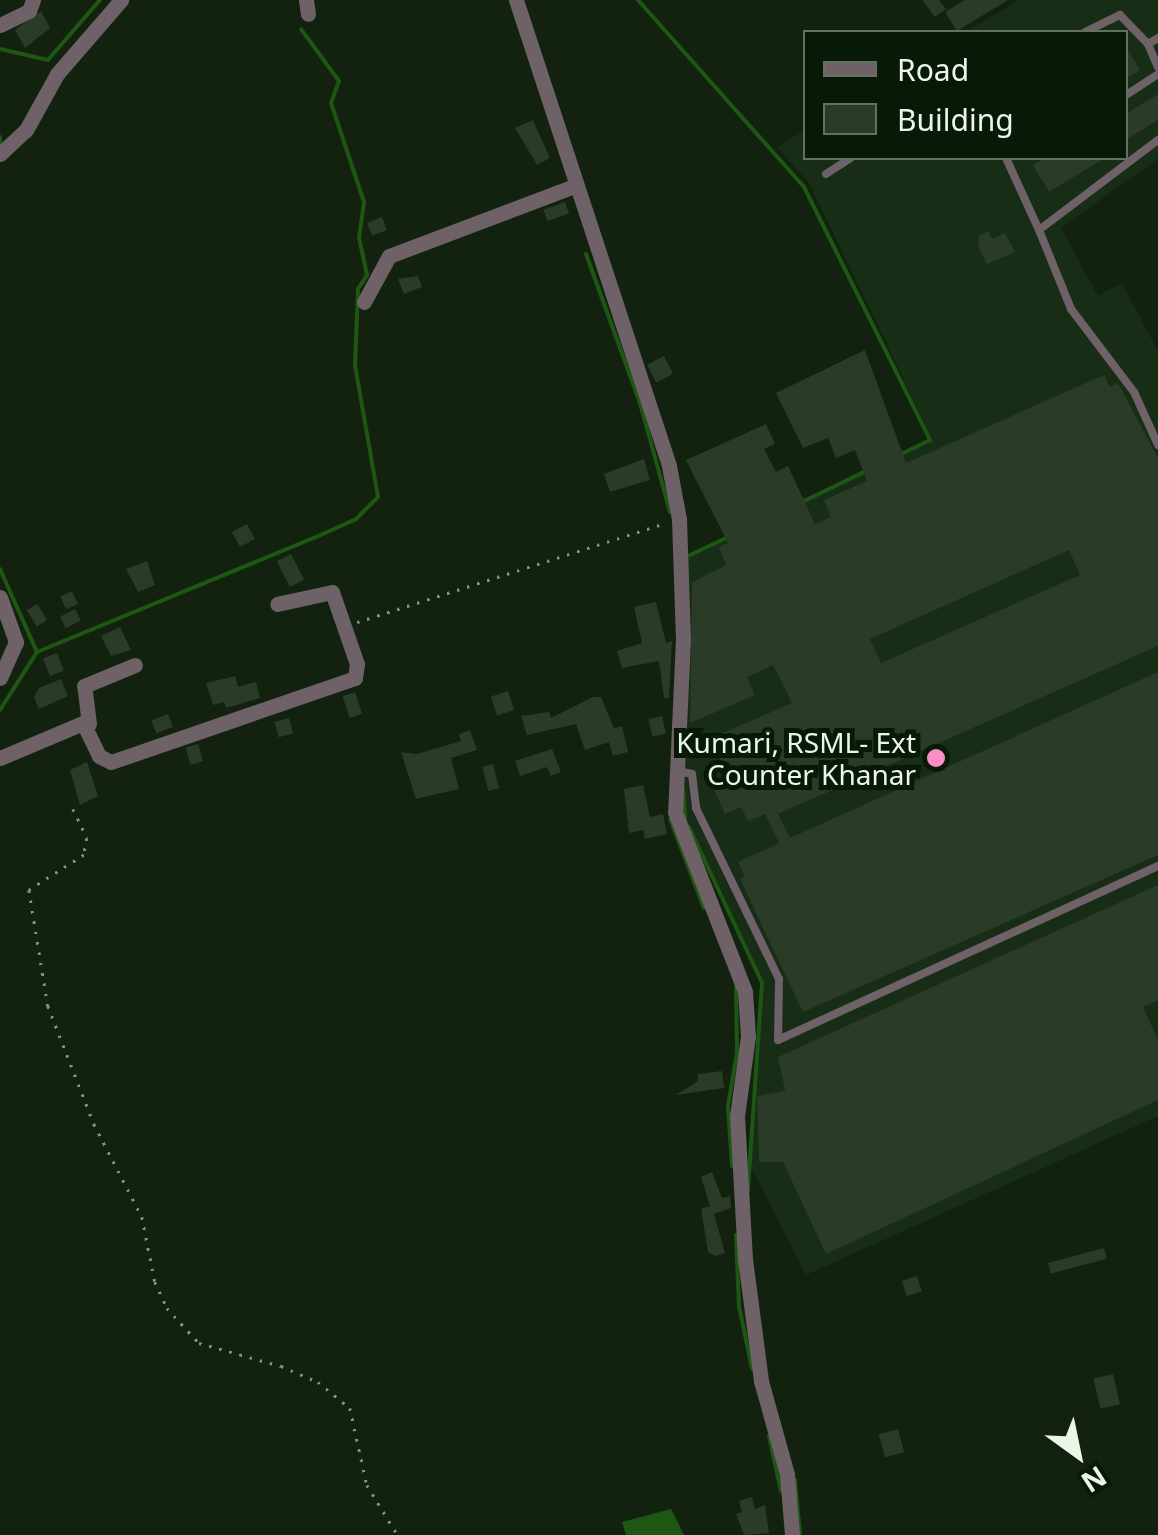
<!DOCTYPE html>
<style>
body{margin:0}
#map{position:relative;width:1158px;height:1535px;overflow:hidden;background:#12220f;font-family:"Noto Sans",sans-serif}
div>[style]{position:absolute}
[style*='--x']{left:calc(var(--x)*1px);top:calc(var(--y)*1px);width:calc(var(--w)*1px);rotate:calc(var(--a)*1deg)}
.built>*{inset:0;background:#182d15}
.water>*{inset:0;background:#1d5713}
.stream>*{height:4px;margin:-2px;padding:0 2px;transform-origin:2px;border-radius:2px;background:#1d5713}
.building>*{inset:0;background:#2a3b27;transform-origin:0 0}
.path>*{height:2.5px;margin-top:-1.25px;transform-origin:0;background:repeating-linear-gradient(90deg,#859282 0 2.5px,transparent 0 10.5px)}
.service>*{height:8px;margin:-4px;padding:0 4px;transform-origin:4px;border-radius:4px;background:#6e6167}
.minor>*{height:15px;margin:-7.5px;padding:0 7.5px;transform-origin:7.5px;border-radius:7.5px;background:#6e6167}
.dots>*{width:28px;height:28px;translate:-50% -50%;box-sizing:border-box;border:5px solid #091907;border-radius:50%}
span{translate:-50% -50%;white-space:nowrap;text-align:center;line-height:1.15;-webkit-text-stroke:10px #091907;paint-order:stroke}
.poi-label{font-size:28px;color:#ebf6e9}
.right{translate:-100% -50%;text-align:right}
.legend{position:absolute;left:803px;top:30px;width:325px;height:130px;box-sizing:border-box;background:#091907;border:2px solid #637161;margin:0;padding:12px 18px;list-style:none;font-size:30px;color:#ebf6e9}
.legend li{display:flex;align-items:center;gap:20px;height:50px}
.legend b{width:50px;border:2px solid #637161}
.north{position:absolute;left:1028px;top:1405px;width:100px;height:100px;-webkit-text-stroke:8px #091907;paint-order:stroke;rotate:147deg;font-size:28px;font-weight:700;line-height:40px;text-align:center;color:#ebf6e9}
.north::after{content:'';display:block;margin:auto;width:35px;height:45px;background:#ebf6e9;clip-path:polygon(50% 0,100% 100%,50% 72%,0 100%)}
</style>
<div id="map">
<div class="built">
<i style="clip-path:polygon(1019px 0,1158px 0,1158px 159px,1061px 228px,1098px 296px,1122px 283px,1158px 351px,1158px 1116px,806px 1275px,749px 1163px,762px 983px,685px 818px,688px 556px,932px 438px,809px 183px,777px 147px,805px 130px,806px 158px,1126px 158px,1126px 32px,966px 32px)"></i>
</div>
<div class="water">
<i style="clip-path:polygon(671px 1509px,684px 1535px,626px 1535px,622px 1522px)"></i>
</div>
<div class="stream">
<i style="--x:638;--y:0;--w:250;--a:48.4"></i>
<i style="--x:804;--y:187;--w:283;--a:63.5"></i>
<i style="--x:930;--y:440;--w:32;--a:154"></i>
<i style="--x:0;--y:49;--w:49;--a:12.9"></i>
<i style="--x:48;--y:60;--w:79;--a:-49.1"></i>
<i style="--x:0;--y:137;--w:6;--a:90"></i>
<i style="--x:586;--y:254;--w:158;--a:70.1"></i>
<i style="--x:640;--y:403;--w:113;--a:74.6"></i>
<i style="--x:802;--y:502;--w:71;--a:-25.8"></i>
<i style="--x:688;--y:556;--w:42;--a:-25.3"></i>
<i style="--x:0;--y:569;--w:91;--a:66"></i>
<i style="--x:0;--y:710;--w:69;--a:-57.5"></i>
<i style="--x:37;--y:652;--w:300;--a:-22.4"></i>
<i style="--x:314;--y:538;--w:46;--a:-24.3"></i>
<i style="--x:356;--y:519;--w:31;--a:-45"></i>
<i style="--x:378;--y:497;--w:134;--a:-99.9"></i>
<i style="--x:355;--y:365;--w:76;--a:-87.7"></i>
<i style="--x:358;--y:289;--w:17;--a:-57"></i>
<i style="--x:367;--y:275;--w:38;--a:-102"></i>
<i style="--x:359;--y:238;--w:36;--a:-82"></i>
<i style="--x:364;--y:202;--w:104;--a:-108.4"></i>
<i style="--x:331;--y:103;--w:23;--a:-70"></i>
<i style="--x:339;--y:81;--w:64;--a:-126.2"></i>
<i style="--x:683;--y:788;--w:30;--a:86"></i>
<i style="--x:670;--y:819;--w:95;--a:69.1"></i>
<i style="--x:689;--y:827;--w:172;--a:64.9"></i>
<i style="--x:762;--y:983;--w:208;--a:93.9"></i>
<i style="--x:732;--y:1166;--w:60;--a:-93.8"></i>
<i style="--x:728;--y:1106;--w:55;--a:-80.5"></i>
<i style="--x:737;--y:1052;--w:66;--a:-90.9"></i>
<i style="--x:736;--y:1235;--w:71;--a:87.6"></i>
<i style="--x:739;--y:1306;--w:64;--a:78.3"></i>
<i style="--x:769;--y:1436;--w:56;--a:77.7"></i>
<i style="--x:795;--y:1480;--w:55;--a:84.8"></i>
</div>
<div class="building">
<i style="clip-path:polygon(922px 0,939px 0,946px 9px,935px 17px)"></i>
<i style="clip-path:polygon(965px 0,1008px 0,957px 31px,945px 12px)"></i>
<i style="clip-path:polygon(41px 11px,50px 28px,25px 48px,15px 30px)"></i>
<i style="clip-path:polygon(1126px 46px,1140px 70px,1126px 79px)"></i>
<i style="clip-path:polygon(1158px 94px,1158px 120px,1126px 140px,1126px 114px)"></i>
<i style="clip-path:polygon(533px 120px,550px 158px,537px 165px,515px 128px)"></i>
<i style="clip-path:polygon(1045px 158px,1105px 158px,1049px 192px,1033px 165px)"></i>
<i style="left:565px;top:202px;width:12px;height:23px;rotate:70deg"></i>
<i style="left:382px;top:217px;width:14px;height:16px;rotate:69deg"></i>
<i style="clip-path:polygon(988px 231px,992px 239px,1005px 233px,1015px 252px,987px 264px,978px 247px,979px 236px)"></i>
<i style="clip-path:polygon(418px 276px,422px 287px,404px 294px,398px 279px)"></i>
<i style="clip-path:polygon(evenodd,865px 350px,906px 463px,1104px 375px,1110px 387px,1118px 383px,1158px 458px,1158px 646px,778px 814px,790px 838px,1158px 672px,1158px 855px,803px 1012px,740px 879px,745px 877px,738px 862px,779px 843px,765px 814px,748px 821px,741px 807px,725px 814px,711px 783px,727px 775px,711px 738px,792px 703px,773px 665px,747px 677px,755px 695px,690px 723px,692px 582px,726px 565px,719px 547px,728px 543px,686px 460px,766px 424px,775px 444px,764px 449px,776px 472px,788px 466px,815px 524px,831px 517px,824px 500px,867px 481px,855px 450px,836px 458px,828px 438px,803px 448px,776px 393px,865px 350px,1069px 550px,1080px 575px,881px 663px,870px 639px,1069px 550px)"></i>
<i style="left:664px;top:356px;width:20px;height:19px;rotate:63deg"></i>
<i style="clip-path:polygon(644px 459px,650px 480px,610px 492px,604px 474px)"></i>
<i style="left:247px;top:524px;width:17px;height:17px;rotate:62deg"></i>
<i style="left:291px;top:554px;width:29px;height:16px;rotate:63deg"></i>
<i style="clip-path:polygon(147px 561px,155px 585px,138px 592px,126px 569px)"></i>
<i style="left:72px;top:591px;width:14px;height:13px;rotate:65deg"></i>
<i style="clip-path:polygon(656px 602px,666px 643px,672px 641px,669px 698px,664px 698px,659px 661px,622px 668px,617px 651px,642px 643px,634px 607px)"></i>
<i style="left:37px;top:604px;width:19px;height:12px;rotate:58deg"></i>
<i style="left:75px;top:609px;width:13px;height:17px;rotate:63deg"></i>
<i style="clip-path:polygon(120px 627px,131px 650px,111px 656px,101px 636px)"></i>
<i style="left:57px;top:653px;width:19px;height:15px;rotate:69deg"></i>
<i style="clip-path:polygon(235px 676px,238px 687px,256px 682px,260px 698px,226px 708px,224px 702px,213px 705px,206px 683px)"></i>
<i style="clip-path:polygon(61px 679px,68px 696px,39px 709px,34px 697px,39px 688px)"></i>
<i style="left:508px;top:691px;width:20px;height:18px;rotate:72deg"></i>
<i style="left:355px;top:692px;width:23px;height:13px;rotate:72deg"></i>
<i style="clip-path:polygon(593px 697px,601px 697px,614px 728px,622px 726px,628px 752px,613px 756px,609px 742px,585px 750px,576px 724px,527px 735px,521px 716px,549px 712px,551px 718px)"></i>
<i style="left:168px;top:714px;width:14px;height:18px;rotate:69deg"></i>
<i style="left:662px;top:716px;width:18px;height:14px;rotate:77deg"></i>
<i style="left:289px;top:718px;width:16px;height:15px;rotate:75deg"></i>
<i style="clip-path:polygon(470px 730px,477px 750px,451px 758px,459px 789px,416px 799px,401px 752px,417px 754px,461px 741px,459px 734px)"></i>
<i style="left:198px;top:744px;width:18px;height:13px;rotate:74deg"></i>
<i style="clip-path:polygon(552px 749px,561px 772px,551px 776px,547px 767px,520px 776px,515px 761px)"></i>
<i style="clip-path:polygon(87px 762px,98px 796px,80px 805px,70px 770px)"></i>
<i style="left:493px;top:764px;width:25px;height:11px;rotate:76deg"></i>
<i style="clip-path:polygon(643px 785px,650px 817px,663px 814px,667px 834px,645px 839px,643px 830px,629px 833px,624px 789px)"></i>
<i style="clip-path:polygon(1158px 885px,1158px 1000px,1143px 1007px,1158px 1040px,1158px 1100px,826px 1254px,783px 1162px,759px 1162px,757px 1096px,785px 1091px,778px 1057px)"></i>
<i style="clip-path:polygon(722px 1071px,724px 1088px,676px 1095px,698px 1081px,698px 1074px)"></i>
<i style="clip-path:polygon(712px 1172px,722px 1198px,730px 1196px,731px 1208px,714px 1214px,725px 1253px,716px 1256px,708px 1252px,701px 1209px,710px 1206px,701px 1177px)"></i>
<i style="left:1104px;top:1248px;width:11px;height:58px;rotate:75deg"></i>
<i style="left:917px;top:1276px;width:16px;height:16px;rotate:72deg"></i>
<i style="left:1113px;top:1374px;width:31px;height:20px;rotate:77deg"></i>
<i style="left:898px;top:1429px;width:24px;height:20px;rotate:75deg"></i>
<i style="clip-path:polygon(752px 1497px,755px 1509px,765px 1505px,769px 1533px,744px 1535px,736px 1514px,742px 1512px,739px 1501px)"></i>
</div>
<div class="path">
<i style="--x:357;--y:622;--w:321;--a:-17.8"></i>
<i style="--x:73;--y:809;--w:32;--a:64"></i>
<i style="--x:87;--y:838;--w:17;--a:100"></i>
<i style="--x:84;--y:855;--w:65;--a:147.5"></i>
<i style="--x:29;--y:890;--w:118;--a:80.7"></i>
<i style="--x:48;--y:1006;--w:127;--a:68.7"></i>
<i style="--x:94;--y:1124;--w:105;--a:62.7"></i>
<i style="--x:142;--y:1217;--w:66;--a:78.7"></i>
<i style="--x:155;--y:1282;--w:29;--a:65"></i>
<i style="--x:167;--y:1308;--w:47;--a:47.6"></i>
<i style="--x:199;--y:1343;--w:85;--a:15.7"></i>
<i style="--x:281;--y:1366;--w:40;--a:23.4"></i>
<i style="--x:318;--y:1382;--w:41;--a:39.1"></i>
<i style="--x:350;--y:1408;--w:79;--a:77.6"></i>
<i style="--x:367;--y:1485;--w:57;--a:58.5"></i>
</div>
<div class="service">
<i style="--x:1085;--y:32;--w:39;--a:-26"></i>
<i style="--x:1120;--y:15;--w:40;--a:46"></i>
<i style="--x:1148;--y:44;--w:12;--a:-31"></i>
<i style="--x:1148;--y:44;--w:25;--a:67"></i>
<i style="--x:1126;--y:95;--w:38;--a:-33"></i>
<i style="--x:1158;--y:140;--w:149;--a:142.9"></i>
<i style="--x:1039;--y:230;--w:85;--a:67.9"></i>
<i style="--x:1071;--y:309;--w:104;--a:52.8"></i>
<i style="--x:1134;--y:392;--w:58;--a:65.6"></i>
<i style="--x:1006;--y:158;--w:79;--a:65.4"></i>
<i style="--x:826;--y:174;--w:30;--a:-33"></i>
<i style="--x:678;--y:771;--w:14;--a:12"></i>
<i style="--x:692;--y:774;--w:34;--a:83"></i>
<i style="--x:696;--y:808;--w:190;--a:64.1"></i>
<i style="--x:779;--y:979;--w:61;--a:90.9"></i>
<i style="--x:778;--y:1040;--w:418;--a:-24.6"></i>
</div>
<div class="minor">
<i style="--x:306;--y:0;--w:14;--a:82"></i>
<i style="--x:516;--y:0;--w:490;--a:71.8"></i>
<i style="--x:669;--y:466;--w:54;--a:79.3"></i>
<i style="--x:679;--y:519;--w:120;--a:88.1"></i>
<i style="--x:683;--y:639;--w:173;--a:92.6"></i>
<i style="--x:675;--y:812;--w:193;--a:68.7"></i>
<i style="--x:745;--y:992;--w:44;--a:86.1"></i>
<i style="--x:748;--y:1036;--w:81;--a:97.8"></i>
<i style="--x:737;--y:1116;--w:143;--a:86.8"></i>
<i style="--x:745;--y:1259;--w:123;--a:82.5"></i>
<i style="--x:761;--y:1381;--w:97;--a:74.4"></i>
<i style="--x:787;--y:1474;--w:61;--a:85.3"></i>
<i style="--x:0;--y:25;--w:32;--a:-26"></i>
<i style="--x:29;--y:11;--w:12;--a:-70"></i>
<i style="--x:0;--y:154;--w:35;--a:-43"></i>
<i style="--x:26;--y:130;--w:64;--a:-61"></i>
<i style="--x:57;--y:74;--w:98;--a:-49.1"></i>
<i style="--x:364;--y:302;--w:52;--a:-61.5"></i>
<i style="--x:389;--y:256;--w:198;--a:-20.7"></i>
<i style="--x:0;--y:597;--w:48;--a:70.4"></i>
<i style="--x:16;--y:642;--w:39;--a:114"></i>
<i style="--x:89;--y:724;--w:38;--a:-97"></i>
<i style="--x:84;--y:686;--w:55;--a:-22.4"></i>
<i style="--x:0;--y:758;--w:90;--a:-22.9"></i>
<i style="--x:83;--y:723;--w:37;--a:64"></i>
<i style="--x:99;--y:756;--w:13;--a:27"></i>
<i style="--x:111;--y:762;--w:258;--a:-19"></i>
<i style="--x:355;--y:678;--w:14;--a:-82"></i>
<i style="--x:357;--y:664;--w:76;--a:-109.1"></i>
<i style="--x:332;--y:592;--w:56;--a:167.7"></i>
</div>
<div class="dots">
<i style="left:936px;top:758px;background:#fa8fc7"></i>
</div>
<div class="poi-label">
<span class="right" style="left:916px;top:758px">Kumari, RSML- Ext<br>Counter Khanar</span>
</div>
<ul class="legend">
<li><b style="height:12px;background:#6e6167"></b>Road</li>
<li><b style="height:28px;background:#2a3b27"></b>Building</li>
</ul>
<div class="north">N</div>
</div>
